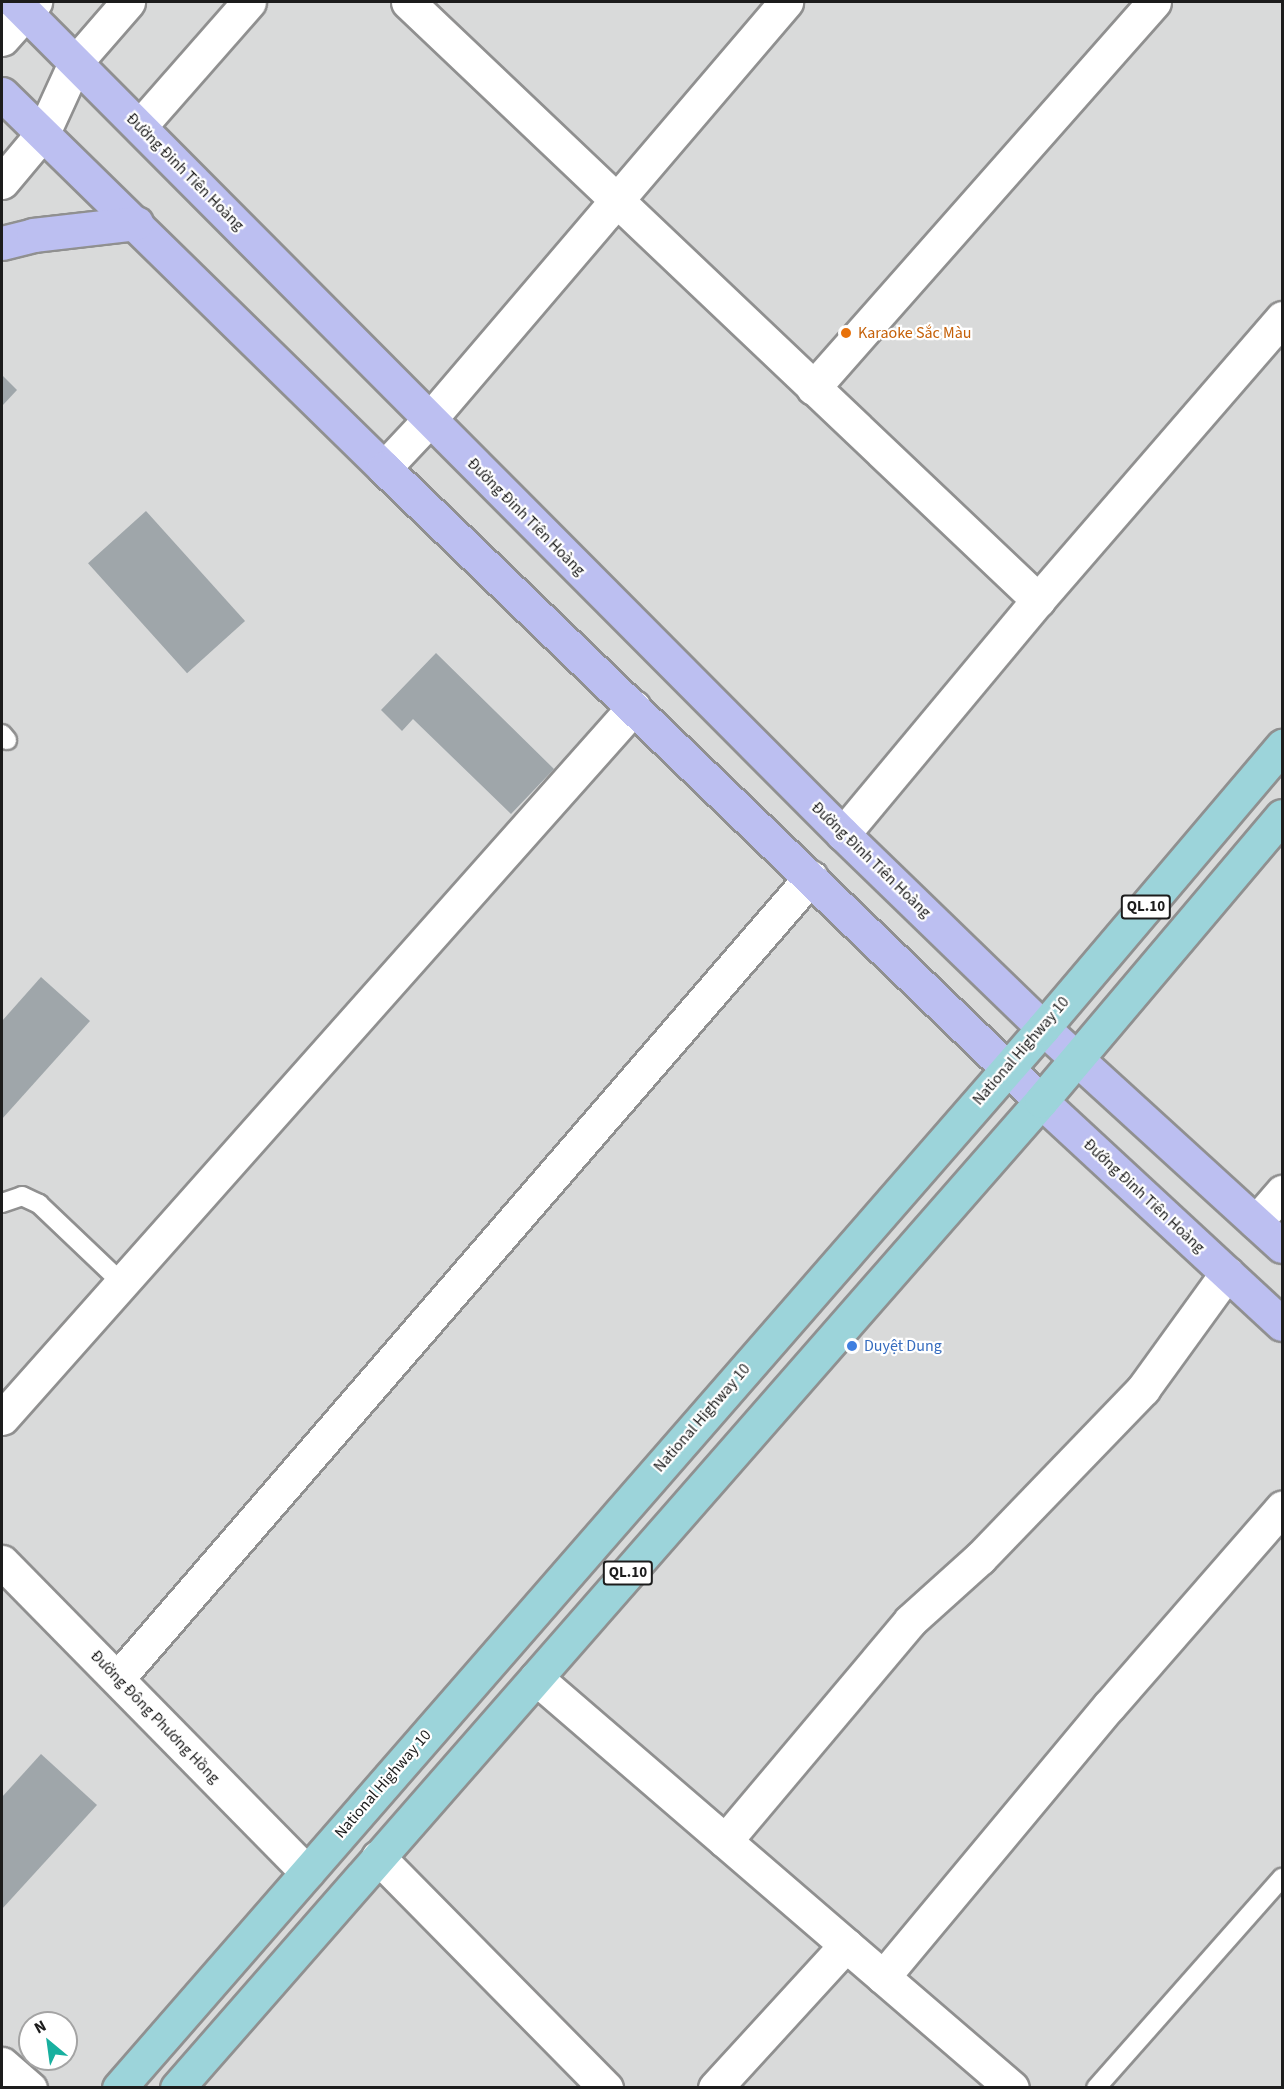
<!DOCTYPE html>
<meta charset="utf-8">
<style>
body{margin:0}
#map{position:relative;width:1284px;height:2089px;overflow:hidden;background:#e3e7ec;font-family:"Source Sans 3",sans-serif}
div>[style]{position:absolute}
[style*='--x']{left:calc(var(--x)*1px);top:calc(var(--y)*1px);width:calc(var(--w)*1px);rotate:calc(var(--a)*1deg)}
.residential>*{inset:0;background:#d9dada}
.building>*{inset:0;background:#9fa6aa;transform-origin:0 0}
.roads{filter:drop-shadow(2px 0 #909090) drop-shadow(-2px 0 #909090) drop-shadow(0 2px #909090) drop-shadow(0 -2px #909090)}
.service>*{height:18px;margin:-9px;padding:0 9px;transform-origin:9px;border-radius:9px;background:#fff}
.minor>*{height:33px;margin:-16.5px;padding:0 16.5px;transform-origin:16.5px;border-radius:16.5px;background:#fff}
.tertiary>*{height:33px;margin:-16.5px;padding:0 16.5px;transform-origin:16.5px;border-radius:16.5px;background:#fff}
.secondary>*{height:33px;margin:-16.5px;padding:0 16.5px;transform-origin:16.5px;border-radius:16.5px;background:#bcbff1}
.trunk>*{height:33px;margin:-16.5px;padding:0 16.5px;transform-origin:16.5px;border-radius:16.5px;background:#9cd4da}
.dots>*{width:16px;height:16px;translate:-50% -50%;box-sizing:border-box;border:3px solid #fff;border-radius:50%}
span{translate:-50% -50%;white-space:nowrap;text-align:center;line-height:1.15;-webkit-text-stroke:4.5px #fff;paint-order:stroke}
.shield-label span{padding:2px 4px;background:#fff;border:2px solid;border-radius:4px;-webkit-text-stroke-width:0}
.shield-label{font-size:15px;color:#1c1c1c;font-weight:700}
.street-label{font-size:16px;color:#1c1c1c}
.food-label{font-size:16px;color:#c56008}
.left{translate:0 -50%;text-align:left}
.shop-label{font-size:16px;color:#366cbe}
.frame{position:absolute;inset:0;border:3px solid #1c1c1c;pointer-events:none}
.north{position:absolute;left:18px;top:2011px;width:60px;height:60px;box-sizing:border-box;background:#fff;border:2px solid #a4a4a4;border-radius:50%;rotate:331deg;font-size:16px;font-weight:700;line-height:24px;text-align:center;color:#1c1c1c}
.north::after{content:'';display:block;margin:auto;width:21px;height:27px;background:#18b09f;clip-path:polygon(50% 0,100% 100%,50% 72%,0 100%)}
</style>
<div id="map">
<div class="residential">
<i style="clip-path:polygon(evenodd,2px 2px,1282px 2px,1282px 2087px,2px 2088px,2px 2px,30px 2023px,66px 2023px,66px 2059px,30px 2059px,30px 2023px)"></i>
</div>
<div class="building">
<i style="clip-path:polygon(2px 375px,17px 390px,2px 406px)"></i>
<i style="left:146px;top:511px;width:148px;height:78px;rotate:48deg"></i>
<i style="clip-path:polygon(436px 653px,554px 769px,511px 814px,413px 719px,402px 731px,381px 710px)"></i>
<i style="clip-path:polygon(41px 977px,90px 1021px,2px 1119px,2px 1021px)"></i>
<i style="clip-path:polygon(41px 1754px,97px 1805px,2px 1909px,2px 1797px)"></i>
</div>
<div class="roads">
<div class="service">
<i style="--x:2;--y:734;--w:8;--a:50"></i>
<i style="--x:2;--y:1203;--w:21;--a:-19"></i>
<i style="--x:22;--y:1196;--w:19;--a:25"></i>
<i style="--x:39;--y:1204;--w:115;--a:43.6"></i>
<i style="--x:1096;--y:2088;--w:281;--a:-48.5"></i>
</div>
<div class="minor">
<i style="--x:408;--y:2;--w:869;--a:43.51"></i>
<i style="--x:140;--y:126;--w:165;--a:-48.7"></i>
<i style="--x:813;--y:388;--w:515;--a:-48.54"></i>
<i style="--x:384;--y:468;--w:66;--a:-46.8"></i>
<i style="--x:429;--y:420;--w:550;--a:-49.5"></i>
<i style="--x:843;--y:834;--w:305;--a:-50.2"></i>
<i style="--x:1038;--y:600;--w:373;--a:-49.1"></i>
<i style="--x:1256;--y:1222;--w:40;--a:-49"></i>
<i style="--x:2;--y:1418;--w:951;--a:-48.37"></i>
<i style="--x:118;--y:1678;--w:1059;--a:-49.13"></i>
<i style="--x:536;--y:1678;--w:628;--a:40.74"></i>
<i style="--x:725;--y:1841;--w:287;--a:-49.9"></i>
<i style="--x:910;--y:1621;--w:94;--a:-42"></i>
<i style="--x:980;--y:1558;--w:235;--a:-46"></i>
<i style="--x:1143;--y:1389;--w:143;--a:-54.1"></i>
<i style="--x:883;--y:1977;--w:354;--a:-50.2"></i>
<i style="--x:1110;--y:1705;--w:262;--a:-48.9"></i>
<i style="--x:2;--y:2064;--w:37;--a:41"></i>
<i style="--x:715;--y:2088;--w:194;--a:-47.5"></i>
</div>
<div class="tertiary">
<i style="--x:2;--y:39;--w:50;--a:-48.3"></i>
<i style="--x:2;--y:182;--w:64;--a:-50.1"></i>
<i style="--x:43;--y:133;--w:77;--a:-65.4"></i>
<i style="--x:75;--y:63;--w:81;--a:-49"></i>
<i style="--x:2;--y:1562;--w:435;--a:45.5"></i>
<i style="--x:378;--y:1857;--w:325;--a:45.4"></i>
</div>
<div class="secondary">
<i style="--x:15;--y:2;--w:1174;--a:45.14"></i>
<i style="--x:843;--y:834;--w:279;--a:44.1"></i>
<i style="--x:1043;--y:1028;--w:323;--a:42.4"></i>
<i style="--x:2;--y:94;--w:535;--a:44.39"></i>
<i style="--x:384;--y:468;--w:912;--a:43.93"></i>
<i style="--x:1041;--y:1101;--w:328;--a:42.8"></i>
<i style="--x:2;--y:243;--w:32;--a:-14"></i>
<i style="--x:33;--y:235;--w:104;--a:-6.6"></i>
</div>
<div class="trunk">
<i style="--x:119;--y:2088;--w:1406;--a:-48.92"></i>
<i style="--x:1043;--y:1028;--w:370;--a:-49.7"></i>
<i style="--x:177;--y:2088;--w:1312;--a:-48.8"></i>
<i style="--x:1041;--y:1101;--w:373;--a:-49.8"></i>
</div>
</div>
<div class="dots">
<i style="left:846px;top:333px;background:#e8710a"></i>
<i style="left:852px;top:1346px;background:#3f7fe0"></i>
</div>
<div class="shield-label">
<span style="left:1146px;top:907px">QL.10</span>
<span style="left:628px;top:1573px">QL.10</span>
</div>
<div class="street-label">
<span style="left:185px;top:172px;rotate:45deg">Đường Đinh Tiên Hoàng</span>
<span style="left:526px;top:517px;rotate:45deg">Đường Đinh Tiên Hoàng</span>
<span style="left:871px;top:860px;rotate:44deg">Đường Đinh Tiên Hoàng</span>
<span style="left:1021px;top:1051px;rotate:-49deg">National Highway 10</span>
<span style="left:1144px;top:1196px;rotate:43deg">Đướng Đinh Tiên Hoàng</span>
<span style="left:702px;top:1418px;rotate:-49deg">National Highway 10</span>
<span style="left:155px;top:1717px;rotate:46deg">Đường Đông Phương Hồng</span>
<span style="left:383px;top:1784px;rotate:-49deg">National Highway 10</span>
</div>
<div class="food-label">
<span class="left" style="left:858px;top:333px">Karaoke Sắc Màu</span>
</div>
<div class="shop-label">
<span class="left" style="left:864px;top:1346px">Duyệt Dung</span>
</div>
<div class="frame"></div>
<div class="north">N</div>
</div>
